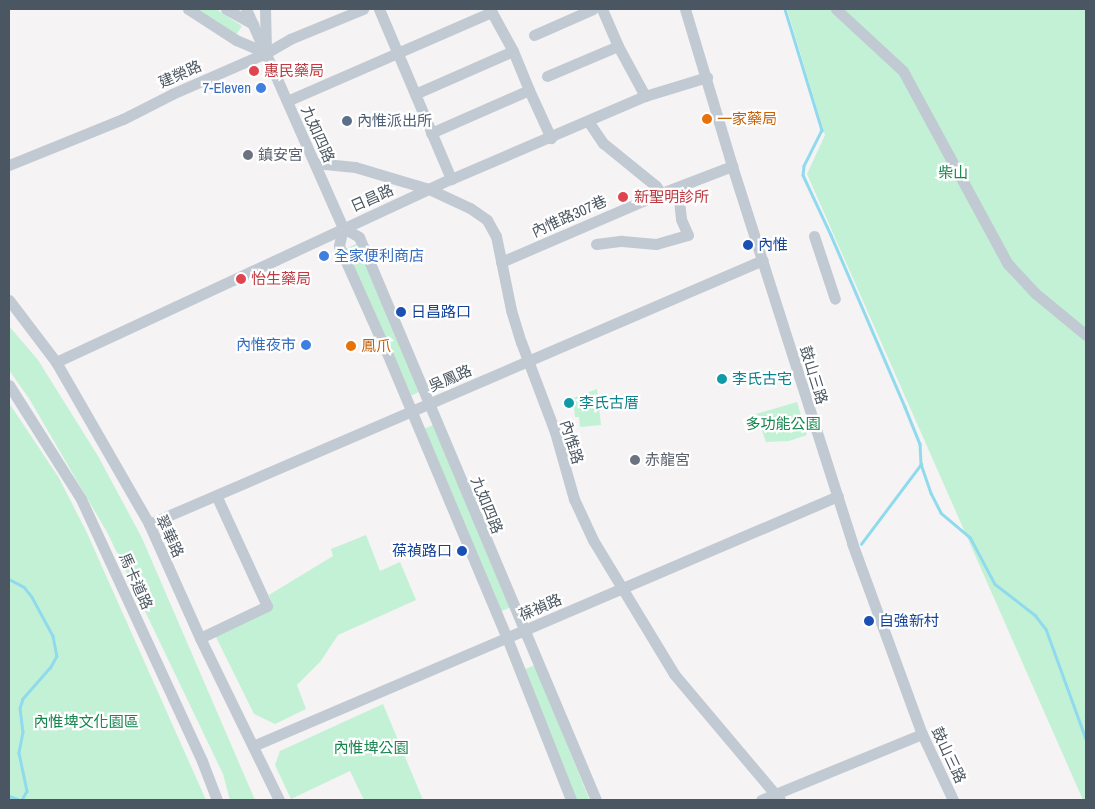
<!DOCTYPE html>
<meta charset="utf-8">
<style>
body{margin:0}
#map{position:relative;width:1095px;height:809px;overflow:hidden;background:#f5f3f3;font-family:"Archivo Narrow","Noto Sans TC",sans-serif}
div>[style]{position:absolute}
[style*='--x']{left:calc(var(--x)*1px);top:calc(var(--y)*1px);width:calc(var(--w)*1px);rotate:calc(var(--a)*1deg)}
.green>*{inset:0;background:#c3f1d5;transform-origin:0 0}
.stream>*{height:2.5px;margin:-1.25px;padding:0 1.25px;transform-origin:1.25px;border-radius:1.25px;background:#90daee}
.minor>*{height:11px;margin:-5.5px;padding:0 5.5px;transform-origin:5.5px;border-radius:5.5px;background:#c1cad2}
.dots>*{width:14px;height:14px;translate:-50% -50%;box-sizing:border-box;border:2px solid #fff;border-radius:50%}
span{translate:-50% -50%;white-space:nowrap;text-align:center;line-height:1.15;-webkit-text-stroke:4.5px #fff;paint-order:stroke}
.health-label{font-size:15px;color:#be3a42}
.left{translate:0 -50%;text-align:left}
.street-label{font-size:15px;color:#4a5661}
.shop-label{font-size:15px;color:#366cbe}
.right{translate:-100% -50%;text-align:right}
.food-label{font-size:15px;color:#c56008}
.service-label{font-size:15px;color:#4e5e75}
.worship-label{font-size:15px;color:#5b616d}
.park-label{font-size:15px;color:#17864f}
.transit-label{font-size:15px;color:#164399}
.culture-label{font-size:15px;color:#0d838f}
.frame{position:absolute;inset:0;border:10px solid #4a5661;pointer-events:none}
</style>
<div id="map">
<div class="green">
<i style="clip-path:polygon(195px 9px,216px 9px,242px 26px,236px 35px)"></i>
<i style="clip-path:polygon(787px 9px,1086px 9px,1086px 800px,1083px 800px,807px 174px,825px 135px)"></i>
<i style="left:356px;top:244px;width:161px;height:11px;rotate:66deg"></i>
<i style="clip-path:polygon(9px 326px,38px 360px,98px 456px,142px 538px,255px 800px,230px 800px,223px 774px,108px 534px,30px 400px,9px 370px)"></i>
<i style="clip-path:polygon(597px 389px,601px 425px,580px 427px,579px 417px,575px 417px,573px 398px)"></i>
<i style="clip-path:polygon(797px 402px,807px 435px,789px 441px,766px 442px,756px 414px)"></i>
<i style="clip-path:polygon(9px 403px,59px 478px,87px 533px,206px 800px,9px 800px)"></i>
<i style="left:433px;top:425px;width:198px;height:10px;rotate:67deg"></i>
<i style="clip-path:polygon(366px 535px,380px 571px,400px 562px,416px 600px,338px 635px,320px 662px,297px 685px,306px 709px,275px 724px,254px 714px,215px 635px,273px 607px,269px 595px,333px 556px,331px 549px)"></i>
<i style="left:535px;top:665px;width:146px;height:12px;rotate:68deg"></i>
<i style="clip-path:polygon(383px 704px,423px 800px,364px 800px,350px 771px,291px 799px,275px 765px,280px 751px)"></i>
</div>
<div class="stream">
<i style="--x:785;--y:9;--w:127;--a:73"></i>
<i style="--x:822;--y:130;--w:40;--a:116.6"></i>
<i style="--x:804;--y:166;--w:9;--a:96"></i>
<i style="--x:803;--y:175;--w:66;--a:65"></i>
<i style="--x:831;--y:235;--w:187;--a:66.7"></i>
<i style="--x:905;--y:407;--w:40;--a:68"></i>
<i style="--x:920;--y:444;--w:20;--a:87"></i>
<i style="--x:921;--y:464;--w:31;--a:71"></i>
<i style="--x:931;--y:493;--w:22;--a:63"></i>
<i style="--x:941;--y:513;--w:38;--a:40"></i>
<i style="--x:970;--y:537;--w:53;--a:62"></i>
<i style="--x:995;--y:584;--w:51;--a:37.8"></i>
<i style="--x:1035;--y:615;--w:18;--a:52"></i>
<i style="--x:1046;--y:629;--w:117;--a:70"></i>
<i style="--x:861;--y:544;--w:100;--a:-53.1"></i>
<i style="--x:9;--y:579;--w:17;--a:28"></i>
<i style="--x:24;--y:587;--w:13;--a:51"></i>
<i style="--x:32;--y:597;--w:44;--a:61.7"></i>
<i style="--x:53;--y:636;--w:20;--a:79"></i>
<i style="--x:57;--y:656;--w:13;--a:119"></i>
<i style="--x:51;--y:667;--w:43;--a:131.2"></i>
<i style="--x:23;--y:699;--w:9;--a:108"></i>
<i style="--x:20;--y:708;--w:24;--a:83"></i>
<i style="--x:23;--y:732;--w:21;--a:101"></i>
<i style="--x:19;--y:753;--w:39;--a:78"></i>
<i style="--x:27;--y:791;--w:10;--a:119"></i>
<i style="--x:9;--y:796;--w:12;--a:20"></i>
</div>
<div class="minor">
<i style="--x:188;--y:9;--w:57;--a:32.9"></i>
<i style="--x:236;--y:40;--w:33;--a:23"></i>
<i style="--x:226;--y:9;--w:31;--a:29"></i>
<i style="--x:246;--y:9;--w:240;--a:66.1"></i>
<i style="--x:343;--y:228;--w:18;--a:103"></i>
<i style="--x:339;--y:246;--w:125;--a:65.9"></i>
<i style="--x:390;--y:360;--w:302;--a:67.2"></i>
<i style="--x:507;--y:638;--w:174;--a:68.4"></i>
<i style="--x:265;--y:9;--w:40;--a:88.6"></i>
<i style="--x:379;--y:9;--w:185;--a:67"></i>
<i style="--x:490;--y:9;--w:48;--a:61.3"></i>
<i style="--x:513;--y:51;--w:42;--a:67.7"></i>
<i style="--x:602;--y:9;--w:40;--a:66.6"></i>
<i style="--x:618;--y:46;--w:57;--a:61.6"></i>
<i style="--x:685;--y:9;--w:164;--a:73.3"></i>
<i style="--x:732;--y:166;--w:396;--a:72.3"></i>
<i style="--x:852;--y:543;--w:203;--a:69.9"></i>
<i style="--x:922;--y:734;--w:73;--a:64.8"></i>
<i style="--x:836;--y:9;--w:91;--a:42.8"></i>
<i style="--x:903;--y:71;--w:220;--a:61.5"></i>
<i style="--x:1008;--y:264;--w:40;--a:47"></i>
<i style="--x:1035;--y:293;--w:66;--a:39.5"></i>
<i style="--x:534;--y:35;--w:64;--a:-23.8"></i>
<i style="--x:547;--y:76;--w:77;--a:-22.9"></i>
<i style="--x:415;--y:94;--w:107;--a:-23.7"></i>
<i style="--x:287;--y:101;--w:223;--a:-23.5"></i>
<i style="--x:588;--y:121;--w:27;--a:56"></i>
<i style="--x:603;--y:143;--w:68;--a:39.1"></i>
<i style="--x:656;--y:186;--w:9;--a:54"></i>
<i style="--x:431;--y:133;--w:107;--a:-23.7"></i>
<i style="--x:529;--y:90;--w:53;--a:65.4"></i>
<i style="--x:315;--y:163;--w:40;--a:5.7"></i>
<i style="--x:355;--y:167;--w:77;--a:16.6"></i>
<i style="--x:429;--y:189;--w:45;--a:24.9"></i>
<i style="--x:470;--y:208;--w:21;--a:35"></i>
<i style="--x:487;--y:220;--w:18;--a:61"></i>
<i style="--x:496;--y:236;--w:76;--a:78.5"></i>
<i style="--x:511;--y:310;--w:34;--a:73"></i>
<i style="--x:521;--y:342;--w:96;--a:69.3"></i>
<i style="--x:555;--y:432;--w:70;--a:74.2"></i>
<i style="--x:574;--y:499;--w:45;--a:65.1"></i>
<i style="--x:593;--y:540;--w:157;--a:58.8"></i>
<i style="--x:674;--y:674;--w:165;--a:49.9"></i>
<i style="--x:9;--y:165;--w:123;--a:-22"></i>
<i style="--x:123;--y:119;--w:55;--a:-27"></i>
<i style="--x:172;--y:94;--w:103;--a:-23.6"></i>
<i style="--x:266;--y:53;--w:28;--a:-30"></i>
<i style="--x:290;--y:39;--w:79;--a:-22.3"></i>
<i style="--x:343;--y:228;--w:18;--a:29"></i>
<i style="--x:359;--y:237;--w:611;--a:67.17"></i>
<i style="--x:814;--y:236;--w:66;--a:71.6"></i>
<i style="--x:596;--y:244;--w:26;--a:-7"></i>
<i style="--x:622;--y:241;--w:34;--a:5"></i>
<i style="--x:656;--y:244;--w:33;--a:-16"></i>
<i style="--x:688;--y:235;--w:17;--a:-114"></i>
<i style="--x:681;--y:219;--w:31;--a:-96"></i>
<i style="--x:501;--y:262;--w:167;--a:-23.3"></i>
<i style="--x:654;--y:196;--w:84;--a:-21"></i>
<i style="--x:9;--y:300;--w:78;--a:52.8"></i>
<i style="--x:56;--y:362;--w:187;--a:60.1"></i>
<i style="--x:149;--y:524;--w:125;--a:65.9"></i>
<i style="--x:200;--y:638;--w:180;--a:64"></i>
<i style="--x:56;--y:362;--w:435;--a:-24.9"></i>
<i style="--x:451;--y:179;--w:211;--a:-23.2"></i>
<i style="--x:645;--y:96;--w:65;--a:-17"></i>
<i style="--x:9;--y:385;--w:135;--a:57.7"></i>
<i style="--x:81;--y:499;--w:289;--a:65.2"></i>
<i style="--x:202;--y:761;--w:42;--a:69"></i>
<i style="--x:149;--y:524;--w:668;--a:-23.27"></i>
<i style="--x:200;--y:638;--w:74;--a:-25.5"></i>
<i style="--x:267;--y:606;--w:122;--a:-114.7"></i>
<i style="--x:253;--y:746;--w:636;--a:-23.14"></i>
<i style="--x:761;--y:800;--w:174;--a:-22.3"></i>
</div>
<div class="dots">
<i style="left:254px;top:71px;background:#e0444e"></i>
<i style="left:261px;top:88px;background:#3f7fe0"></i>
<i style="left:707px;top:119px;background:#e8710a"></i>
<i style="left:347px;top:121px;background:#5c6f8a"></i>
<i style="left:248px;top:155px;background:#6b7280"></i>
<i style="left:623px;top:197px;background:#e0444e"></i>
<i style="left:748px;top:245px;background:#1a4fb4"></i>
<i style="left:324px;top:256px;background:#3f7fe0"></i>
<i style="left:241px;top:279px;background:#e0444e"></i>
<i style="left:401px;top:312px;background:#1a4fb4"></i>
<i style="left:306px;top:345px;background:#3f7fe0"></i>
<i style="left:351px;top:346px;background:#e8710a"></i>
<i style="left:722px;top:379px;background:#0f9aa8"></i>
<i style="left:569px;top:403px;background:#0f9aa8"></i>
<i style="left:635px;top:460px;background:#6b7280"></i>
<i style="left:462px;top:551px;background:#1a4fb4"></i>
<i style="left:869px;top:621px;background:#1a4fb4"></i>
</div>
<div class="health-label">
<span class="left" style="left:264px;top:71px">惠民藥局</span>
<span class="left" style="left:634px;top:197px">新聖明診所</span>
<span class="left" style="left:251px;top:279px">怡生藥局</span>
</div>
<div class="street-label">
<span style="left:180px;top:74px;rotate:-24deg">建榮路</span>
<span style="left:318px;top:134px;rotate:66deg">九如四路</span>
<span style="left:372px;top:198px;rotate:-24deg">日昌路</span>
<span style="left:569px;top:216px;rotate:-24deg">內惟路307巷</span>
<span style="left:814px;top:375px;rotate:73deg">鼓山三路</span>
<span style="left:450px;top:378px;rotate:-23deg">吳鳳路</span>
<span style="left:572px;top:442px;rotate:73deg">內惟路</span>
<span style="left:487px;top:505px;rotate:68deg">九如四路</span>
<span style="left:170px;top:536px;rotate:65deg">翠華路</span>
<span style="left:136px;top:581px;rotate:66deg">馬卡道路</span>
<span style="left:540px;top:607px;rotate:-23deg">葆禎路</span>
<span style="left:949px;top:755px;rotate:65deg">鼓山三路</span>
</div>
<div class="shop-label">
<span class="right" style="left:251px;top:88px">7-Eleven</span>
<span class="left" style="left:334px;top:256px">全家便利商店</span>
<span class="right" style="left:296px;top:345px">內惟夜市</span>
</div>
<div class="food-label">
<span class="left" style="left:717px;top:119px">一家藥局</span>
<span class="left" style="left:361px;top:346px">鳳爪</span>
</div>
<div class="service-label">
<span class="left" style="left:357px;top:121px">內惟派出所</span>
</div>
<div class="worship-label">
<span class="left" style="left:258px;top:155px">鎮安宮</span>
<span class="left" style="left:645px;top:460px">赤龍宮</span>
</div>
<div class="park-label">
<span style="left:953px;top:173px">柴山</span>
<span style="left:783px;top:424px">多功能公園</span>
<span style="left:86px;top:722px">內惟埤文化園區</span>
<span style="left:371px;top:748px">內惟埤公園</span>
</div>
<div class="transit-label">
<span class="left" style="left:758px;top:245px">內惟</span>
<span class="left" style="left:411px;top:312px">日昌路口</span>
<span class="right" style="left:452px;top:551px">葆禎路口</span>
<span class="left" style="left:879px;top:621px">自強新村</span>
</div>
<div class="culture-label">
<span class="left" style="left:732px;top:379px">李氏古宅</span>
<span class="left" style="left:579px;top:403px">李氏古厝</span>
</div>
<div class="frame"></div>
</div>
